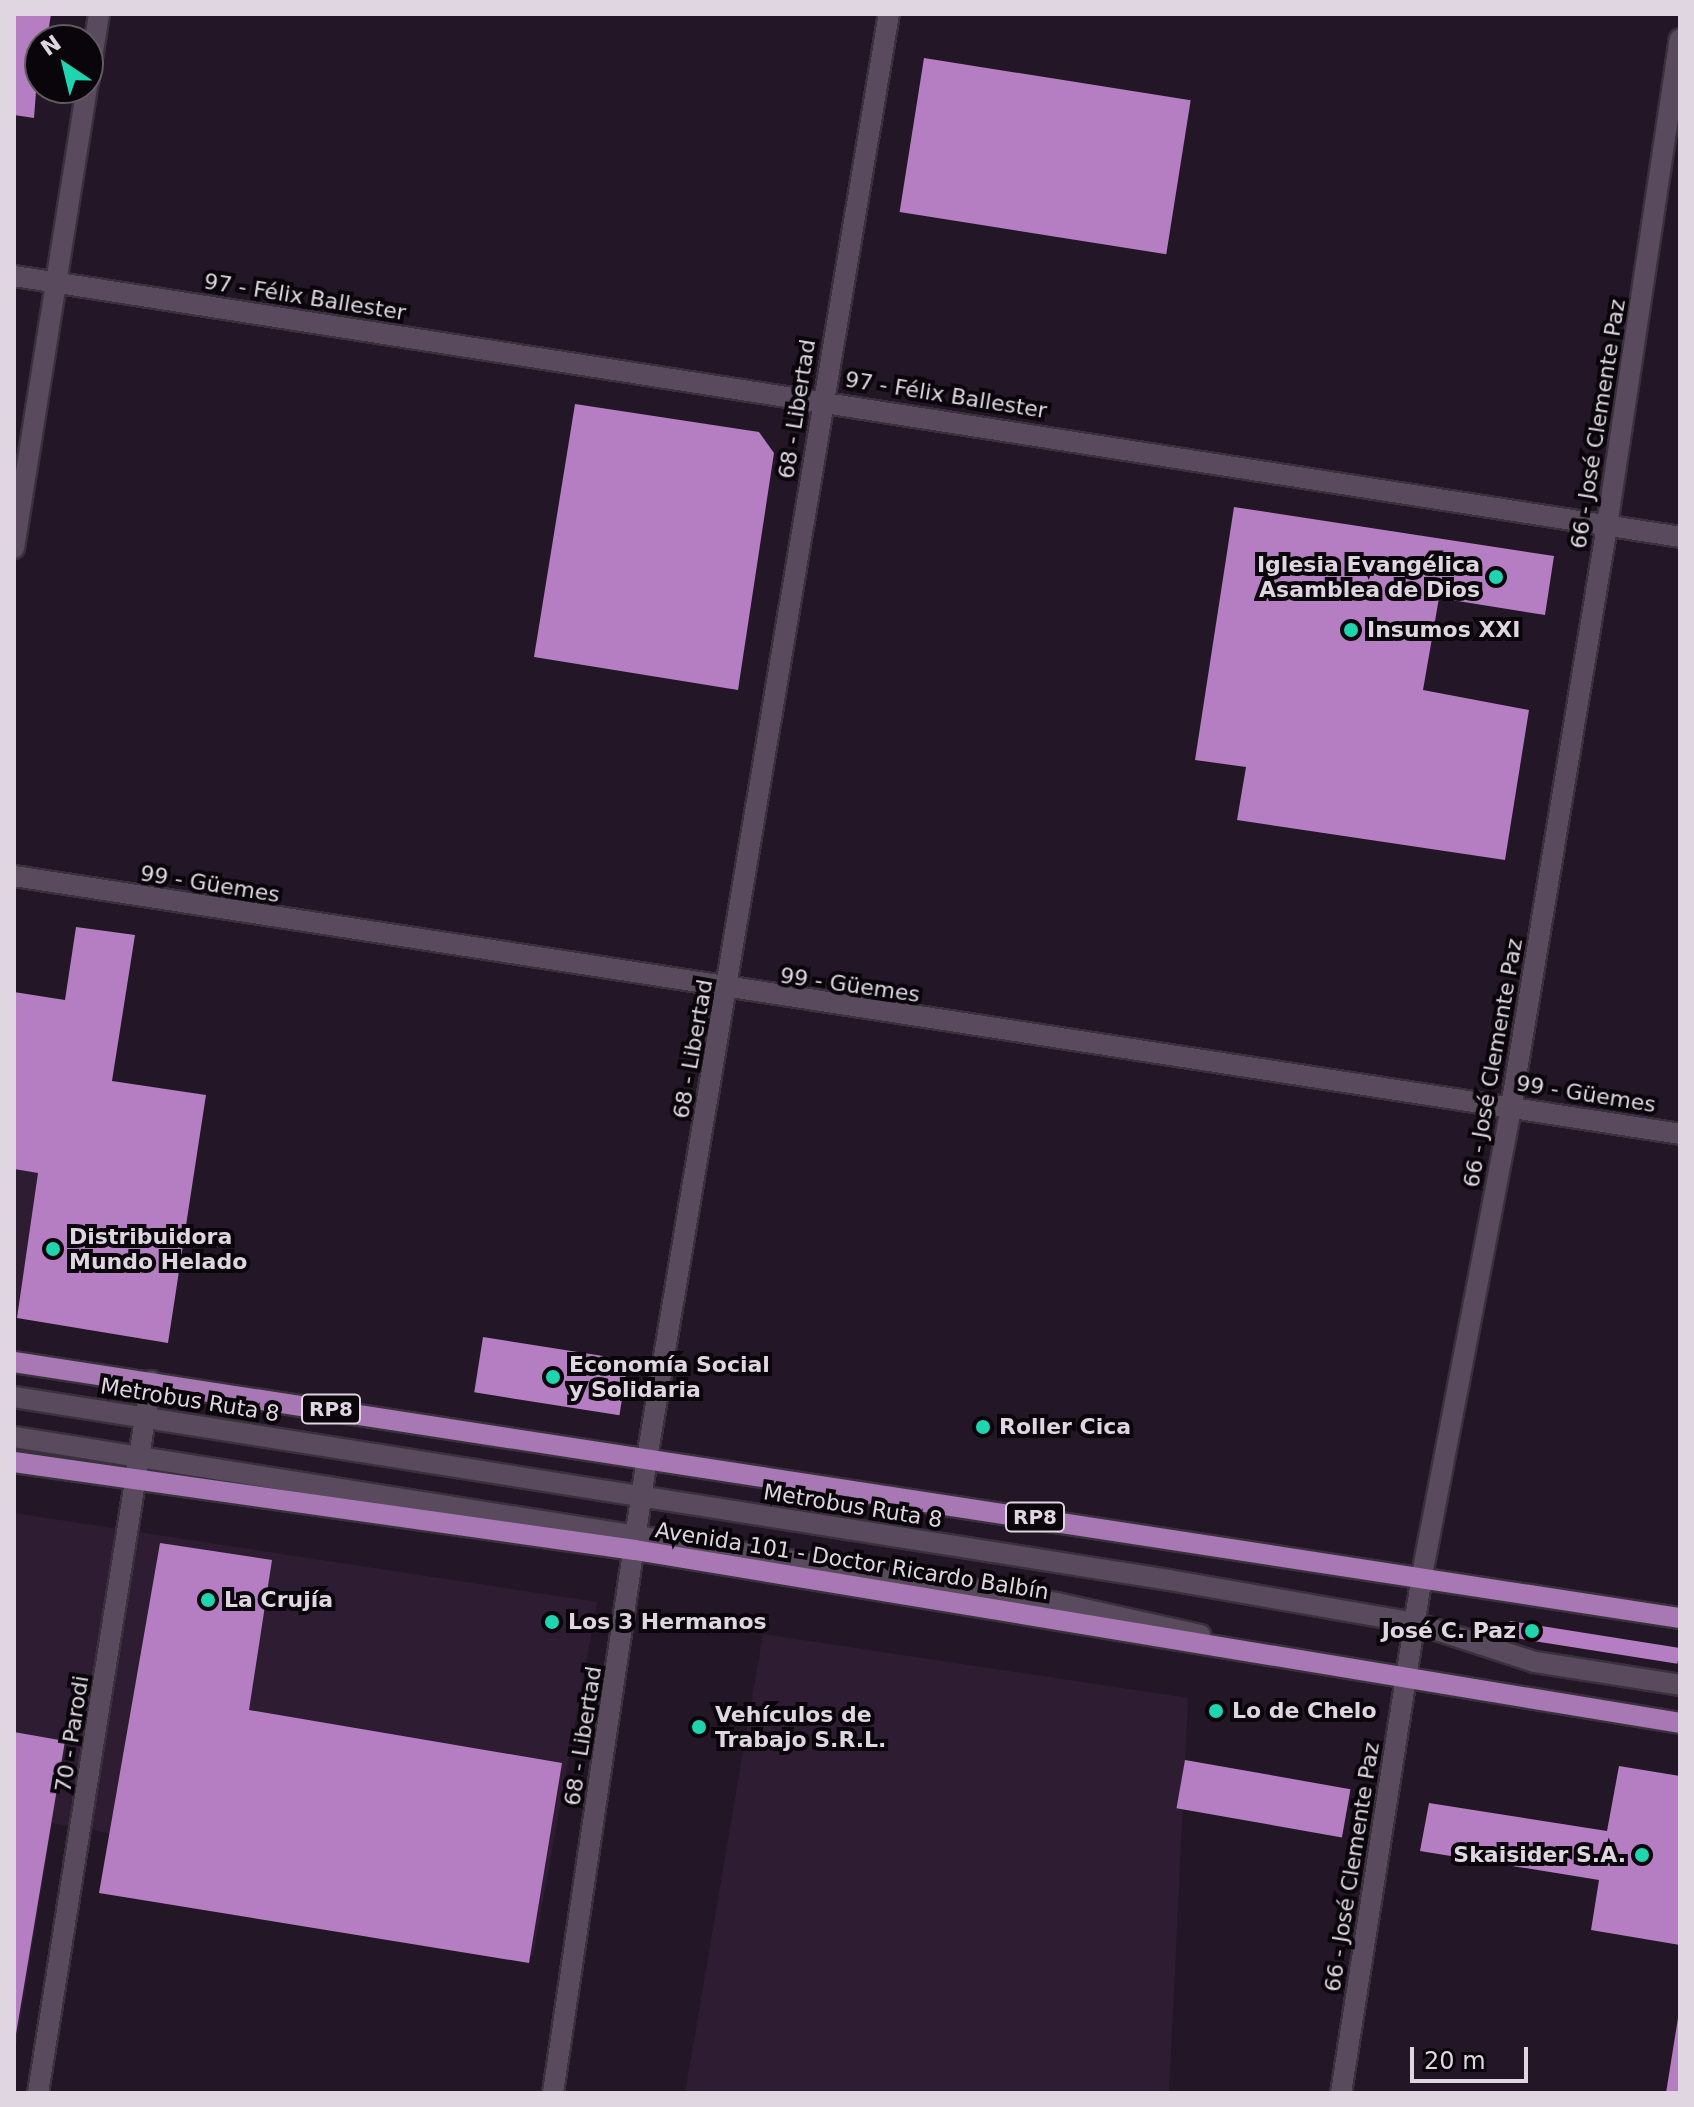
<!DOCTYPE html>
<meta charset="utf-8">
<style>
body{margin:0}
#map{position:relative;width:1694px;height:2107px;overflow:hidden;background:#231626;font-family:"DejaVu Sans",sans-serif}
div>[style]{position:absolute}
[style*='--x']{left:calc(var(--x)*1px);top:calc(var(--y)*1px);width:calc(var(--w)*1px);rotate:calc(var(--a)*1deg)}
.built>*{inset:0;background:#2e1d32}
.building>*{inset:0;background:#b57ec2;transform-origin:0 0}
.roads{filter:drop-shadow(2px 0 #3a313d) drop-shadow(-2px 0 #3a313d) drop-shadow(0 2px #3a313d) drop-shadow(0 -2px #3a313d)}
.minor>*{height:20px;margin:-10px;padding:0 10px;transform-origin:10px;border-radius:10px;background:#5a4a5d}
.major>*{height:20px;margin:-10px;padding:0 10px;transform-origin:10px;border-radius:10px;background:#a778b3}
.dots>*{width:22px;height:22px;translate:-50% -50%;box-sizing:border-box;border:4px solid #09050a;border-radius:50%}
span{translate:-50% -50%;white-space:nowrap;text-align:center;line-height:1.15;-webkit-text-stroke:8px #09050a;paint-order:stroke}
.shield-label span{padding:2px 6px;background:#09050a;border:2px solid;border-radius:6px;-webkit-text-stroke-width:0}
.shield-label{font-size:20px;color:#dfd6e1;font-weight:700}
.street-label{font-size:22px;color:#dfd6e1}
.poi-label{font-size:22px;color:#dfd6e1;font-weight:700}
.right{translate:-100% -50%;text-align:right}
.left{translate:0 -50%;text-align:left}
.frame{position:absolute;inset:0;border:16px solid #dfd6e1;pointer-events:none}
.north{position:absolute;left:24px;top:24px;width:80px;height:80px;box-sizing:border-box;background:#09050a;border:2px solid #5f5960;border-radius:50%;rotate:325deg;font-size:22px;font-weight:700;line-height:32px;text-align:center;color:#dfd6e1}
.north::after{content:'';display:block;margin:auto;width:28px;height:36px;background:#1fd5b0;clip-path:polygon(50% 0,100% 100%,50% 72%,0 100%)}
.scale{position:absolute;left:1410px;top:2047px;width:118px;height:36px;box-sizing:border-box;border:4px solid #dfd6e1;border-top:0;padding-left:10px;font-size:24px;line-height:28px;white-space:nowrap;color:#dfd6e1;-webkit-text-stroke:6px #09050a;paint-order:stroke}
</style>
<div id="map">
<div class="built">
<i style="clip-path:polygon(14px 1169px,38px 1173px,17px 1318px,14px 1318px)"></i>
<i style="clip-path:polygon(14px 1513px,597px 1602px,533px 1956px,288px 1924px,298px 1867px,52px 1823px,14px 2060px)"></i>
<i style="clip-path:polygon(763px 1634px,1188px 1698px,1169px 2093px,685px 2093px)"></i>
</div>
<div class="building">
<i style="clip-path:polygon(14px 14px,51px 14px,47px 40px,40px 40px,34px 118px,14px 115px)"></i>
<i style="left:924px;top:58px;width:270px;height:156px;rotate:9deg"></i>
<i style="clip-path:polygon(575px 404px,759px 432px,774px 453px,738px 690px,534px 657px)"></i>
<i style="clip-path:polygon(1234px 507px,1554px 556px,1545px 615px,1439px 598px,1423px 690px,1529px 710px,1505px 860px,1237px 820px,1246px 767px,1195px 760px)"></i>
<i style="clip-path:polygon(76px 927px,135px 935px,112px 1081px,206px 1095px,168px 1343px,17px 1318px,38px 1173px,14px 1169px,14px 992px,65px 1000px)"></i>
<i style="left:483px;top:1337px;width:147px;height:56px;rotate:9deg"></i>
<i style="clip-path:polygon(160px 1543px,272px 1560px,249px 1710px,562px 1763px,529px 1963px,99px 1893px)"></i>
<i style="left:1510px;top:1621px;width:172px;height:16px;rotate:9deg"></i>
<i style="clip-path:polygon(14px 1732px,65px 1741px,16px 2034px,14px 2034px)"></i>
<i style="left:1185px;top:1760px;width:168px;height:49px;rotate:10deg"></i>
<i style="clip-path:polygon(1619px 1766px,1680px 1776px,1680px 1945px,1591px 1930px,1599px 1880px,1420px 1851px,1429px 1803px,1607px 1831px)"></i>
<i style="clip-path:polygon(1678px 2018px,1680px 2093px,1666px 2093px)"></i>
</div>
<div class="roads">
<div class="minor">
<i style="--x:88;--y:83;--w:70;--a:-80.9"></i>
<i style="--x:14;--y:276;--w:1686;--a:8.9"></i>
<i style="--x:14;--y:548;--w:466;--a:-81"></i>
<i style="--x:14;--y:876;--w:1686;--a:8.8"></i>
<i style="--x:14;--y:1397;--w:1169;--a:9"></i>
<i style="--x:1169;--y:1580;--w:250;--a:9.9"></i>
<i style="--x:1415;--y:1623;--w:126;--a:18"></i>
<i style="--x:1535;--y:1662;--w:147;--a:9"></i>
<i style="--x:14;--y:1437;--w:1056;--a:9.04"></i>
<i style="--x:1057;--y:1603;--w:147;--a:12.6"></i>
<i style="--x:38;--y:2093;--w:721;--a:-80.98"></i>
<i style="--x:553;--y:2093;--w:642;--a:-81.58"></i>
<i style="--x:647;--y:1458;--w:1464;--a:-80.49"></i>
<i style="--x:1341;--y:2093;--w:524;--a:-81.11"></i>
<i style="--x:1422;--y:1575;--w:476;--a:-79.2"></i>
<i style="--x:1511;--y:1107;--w:589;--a:-80.62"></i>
<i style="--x:1607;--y:526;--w:492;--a:-81.5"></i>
</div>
<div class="major">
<i style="--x:14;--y:1362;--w:1686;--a:8.74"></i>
<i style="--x:14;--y:1462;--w:627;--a:8.07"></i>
<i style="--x:635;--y:1550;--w:1059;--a:9.4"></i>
</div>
</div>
<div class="dots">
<i style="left:1496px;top:577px;background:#1fd5b0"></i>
<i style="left:1351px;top:630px;background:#1fd5b0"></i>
<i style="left:53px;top:1249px;background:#1fd5b0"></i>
<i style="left:553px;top:1377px;background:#1fd5b0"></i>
<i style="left:983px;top:1427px;background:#1fd5b0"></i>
<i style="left:208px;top:1600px;background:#1fd5b0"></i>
<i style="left:552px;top:1622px;background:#1fd5b0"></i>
<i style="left:1532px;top:1631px;background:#1fd5b0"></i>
<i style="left:1216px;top:1711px;background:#1fd5b0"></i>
<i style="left:699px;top:1727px;background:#1fd5b0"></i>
<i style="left:1642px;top:1855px;background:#1fd5b0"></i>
</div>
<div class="shield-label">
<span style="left:331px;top:1409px">RP8</span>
<span style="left:1035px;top:1517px">RP8</span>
</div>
<div class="street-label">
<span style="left:305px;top:297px;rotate:9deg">97 - Félix Ballester</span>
<span style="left:946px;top:395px;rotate:9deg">97 - Félix Ballester</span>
<span style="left:797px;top:409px;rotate:-81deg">68 - Libertad</span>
<span style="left:1598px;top:424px;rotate:-81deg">66 - José Clemente Paz</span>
<span style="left:210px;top:884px;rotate:9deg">99 - Güemes</span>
<span style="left:850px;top:985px;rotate:8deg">99 - Güemes</span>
<span style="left:693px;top:1049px;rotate:-80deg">68 - Libertad</span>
<span style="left:1493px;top:1063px;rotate:-80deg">66 - José Clemente Paz</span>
<span style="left:1586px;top:1094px;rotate:9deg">99 - Güemes</span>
<span style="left:190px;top:1400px;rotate:9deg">Metrobus Ruta 8</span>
<span style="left:853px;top:1506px;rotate:9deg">Metrobus Ruta 8</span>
<span style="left:852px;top:1561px;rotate:9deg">Avenida 101 - Doctor Ricardo Balbín</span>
<span style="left:72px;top:1734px;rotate:-81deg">70 - Parodi</span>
<span style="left:583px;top:1736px;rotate:-81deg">68 - Libertad</span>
<span style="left:1352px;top:1867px;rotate:-81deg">66 - José Clemente Paz</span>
</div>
<div class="poi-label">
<span class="right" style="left:1480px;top:577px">Iglesia Evangélica<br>Asamblea de Dios</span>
<span class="left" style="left:1367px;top:630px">Insumos XXI</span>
<span class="left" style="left:69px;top:1249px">Distribuidora<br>Mundo Helado</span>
<span class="left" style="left:569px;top:1377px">Economía Social<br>y Solidaria</span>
<span class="left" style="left:999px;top:1427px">Roller Cica</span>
<span class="left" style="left:224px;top:1600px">La Crujía</span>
<span class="left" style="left:568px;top:1622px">Los 3 Hermanos</span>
<span class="right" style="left:1516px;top:1631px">José C. Paz</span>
<span class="left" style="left:1232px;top:1711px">Lo de Chelo</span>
<span class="left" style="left:715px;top:1727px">Vehículos de<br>Trabajo S.R.L.</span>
<span class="right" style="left:1626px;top:1855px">Skaisider S.A.</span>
</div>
<div class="frame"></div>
<div class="north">N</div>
<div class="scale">20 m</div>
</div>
